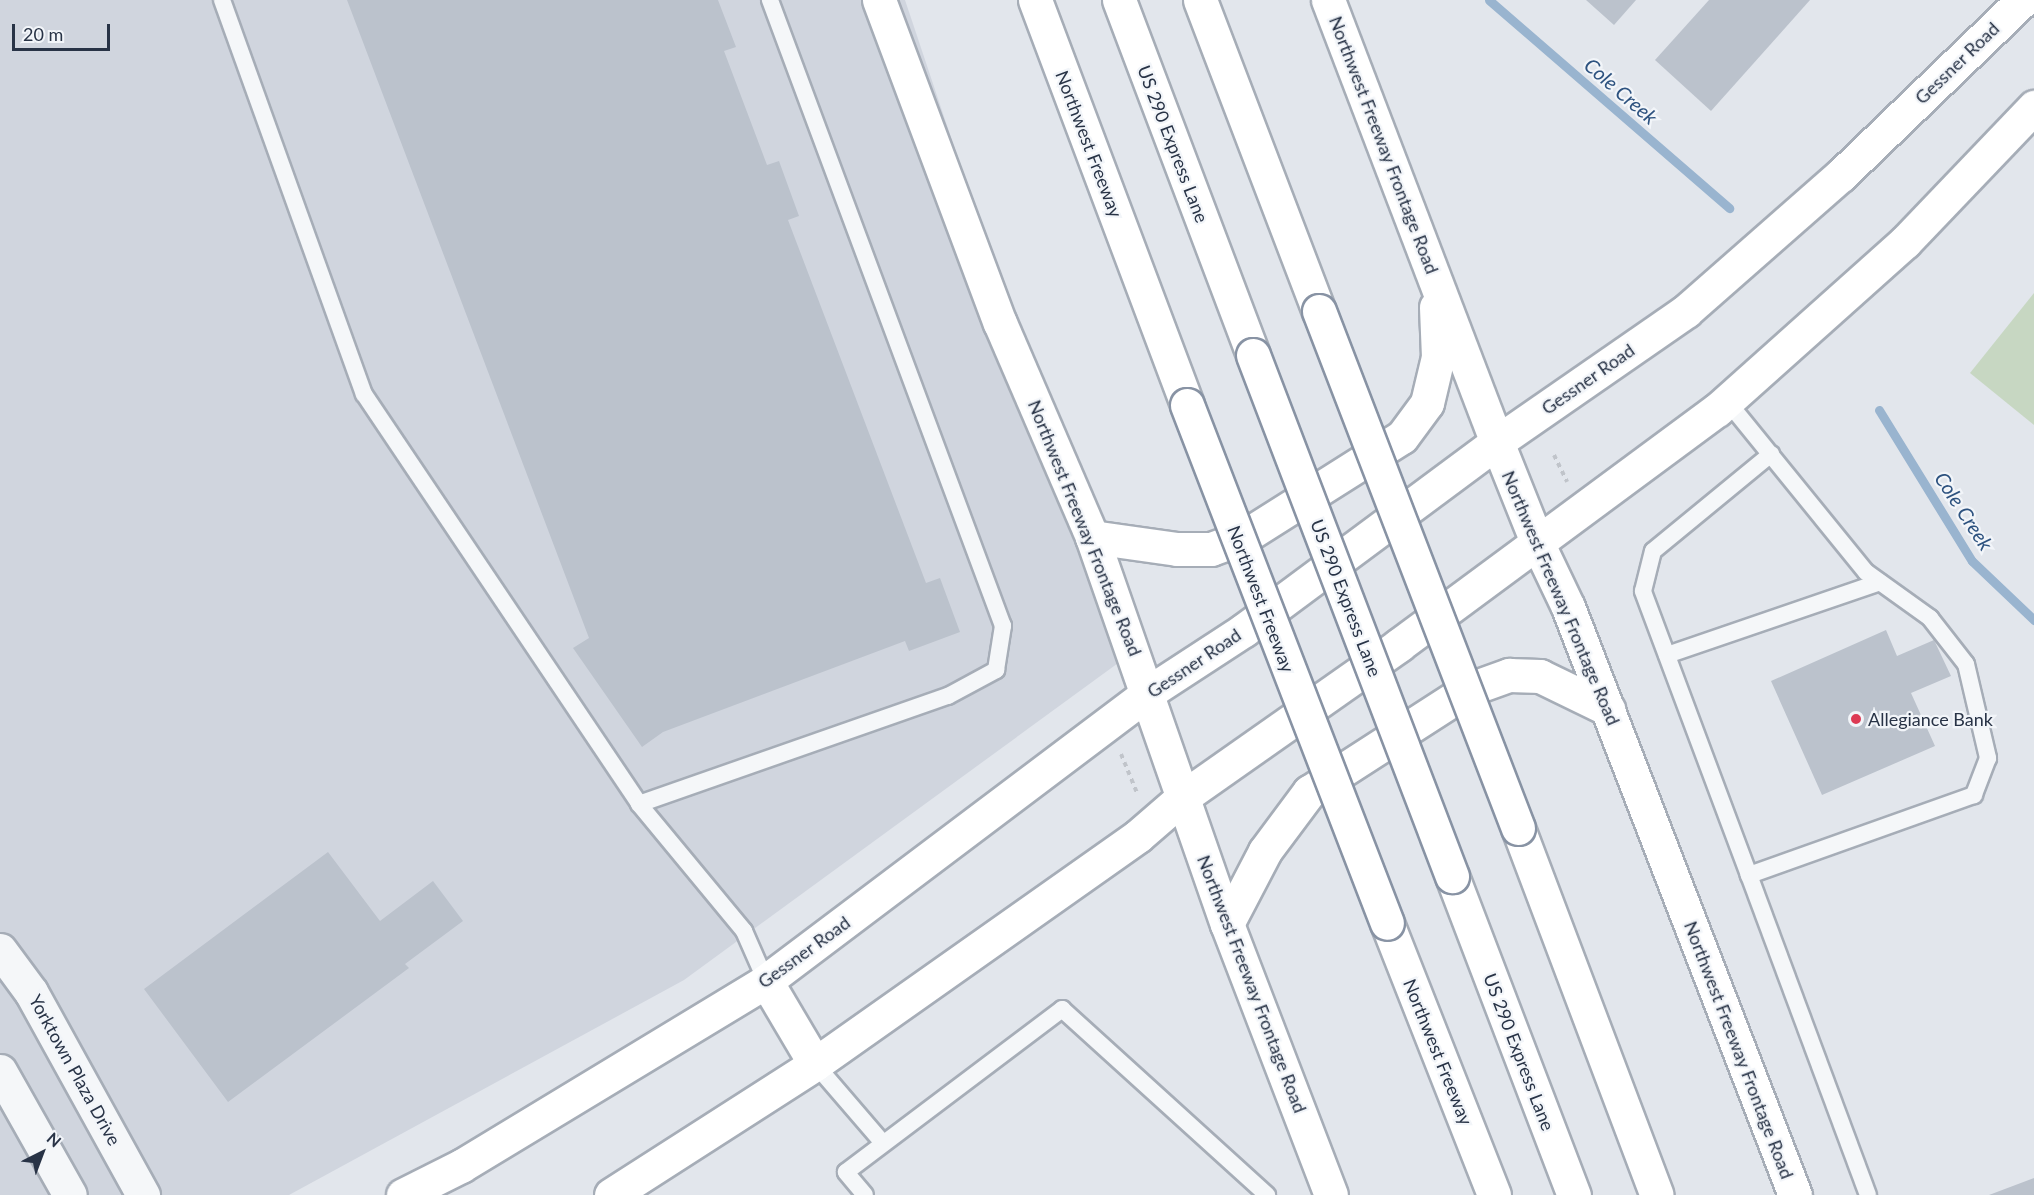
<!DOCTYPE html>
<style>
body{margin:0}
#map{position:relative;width:2034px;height:1195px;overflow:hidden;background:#e2e6ec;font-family:Lato,sans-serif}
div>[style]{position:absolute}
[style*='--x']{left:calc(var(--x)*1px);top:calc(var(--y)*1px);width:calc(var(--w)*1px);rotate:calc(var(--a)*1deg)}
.built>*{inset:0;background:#d0d5de}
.green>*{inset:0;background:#c7d7c2}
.stream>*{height:9px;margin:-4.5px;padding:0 4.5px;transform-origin:4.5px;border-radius:4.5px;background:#99b4cf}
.building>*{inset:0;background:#bbc2cc}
.path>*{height:4px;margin-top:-2px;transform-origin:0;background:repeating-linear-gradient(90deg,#c0c4ca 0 4.5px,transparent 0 9px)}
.roads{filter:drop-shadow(2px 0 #a6adb7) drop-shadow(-2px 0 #a6adb7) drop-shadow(0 2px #a6adb7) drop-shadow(0 -2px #a6adb7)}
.service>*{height:16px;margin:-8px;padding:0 8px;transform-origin:8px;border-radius:8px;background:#f5f7f9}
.tertiary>*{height:33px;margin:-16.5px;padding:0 16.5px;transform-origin:16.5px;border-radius:16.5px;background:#f5f7f9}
.secondary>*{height:33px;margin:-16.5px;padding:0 16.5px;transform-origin:16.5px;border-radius:16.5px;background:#fff}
.motorway>*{height:33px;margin:-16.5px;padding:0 16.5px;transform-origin:16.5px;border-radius:16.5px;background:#fff}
.bridges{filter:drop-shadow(2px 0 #8893a4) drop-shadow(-2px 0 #8893a4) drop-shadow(0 2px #8893a4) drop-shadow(0 -2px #8893a4)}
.motorway-bridge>*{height:33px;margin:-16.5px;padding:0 16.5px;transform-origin:16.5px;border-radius:16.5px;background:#fff}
.dots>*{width:16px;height:16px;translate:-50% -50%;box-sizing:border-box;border:3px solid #f2f5f9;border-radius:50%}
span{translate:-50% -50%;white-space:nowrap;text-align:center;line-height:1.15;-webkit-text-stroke:4.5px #f2f5f9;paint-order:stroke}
.street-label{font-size:18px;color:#283346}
.poi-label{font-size:18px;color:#283346}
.left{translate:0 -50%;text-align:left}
.water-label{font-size:20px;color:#2d527f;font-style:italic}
.north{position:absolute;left:12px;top:1123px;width:60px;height:60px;-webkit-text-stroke:4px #f2f5f9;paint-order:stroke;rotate:42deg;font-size:16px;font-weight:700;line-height:24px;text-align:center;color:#283346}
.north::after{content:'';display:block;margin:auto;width:21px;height:27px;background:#283346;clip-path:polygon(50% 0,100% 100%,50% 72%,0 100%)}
.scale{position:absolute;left:12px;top:24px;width:98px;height:27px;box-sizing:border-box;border:3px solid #283346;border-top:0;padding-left:8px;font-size:18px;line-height:21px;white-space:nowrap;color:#283346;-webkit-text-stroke:4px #f2f5f9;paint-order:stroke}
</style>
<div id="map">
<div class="built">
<i style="clip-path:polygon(0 0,905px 0,1125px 658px,684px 980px,289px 1195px,0 1195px)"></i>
</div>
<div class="green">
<i style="clip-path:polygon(2034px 293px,2034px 425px,1970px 373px)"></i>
</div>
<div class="stream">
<i style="--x:1489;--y:0;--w:318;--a:40.9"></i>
<i style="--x:1879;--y:410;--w:177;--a:58.4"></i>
<i style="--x:1972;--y:561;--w:86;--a:43.6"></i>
</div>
<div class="building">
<i style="clip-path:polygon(347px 0,718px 0,736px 47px,724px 51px,767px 165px,779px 161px,799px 216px,788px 220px,926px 583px,940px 578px,960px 632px,909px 651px,905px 641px,663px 732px,642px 747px,573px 648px,589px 638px)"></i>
<i style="clip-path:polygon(1586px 0,1636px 0,1614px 25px)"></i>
<i style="clip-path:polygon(1709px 0,1810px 0,1711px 111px,1655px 60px)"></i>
<i style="clip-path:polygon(1886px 630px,1897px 656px,1934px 640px,1951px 676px,1911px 693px,1935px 746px,1822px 795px,1771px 681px)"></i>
<i style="clip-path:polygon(328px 852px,380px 921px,433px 881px,463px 921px,405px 964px,409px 968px,228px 1102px,144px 989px)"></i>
<i style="clip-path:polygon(2034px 1178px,2034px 1195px,1989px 1195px)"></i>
</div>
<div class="path">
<i style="--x:1554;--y:455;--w:30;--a:64"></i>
<i style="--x:1121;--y:754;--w:42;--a:67.7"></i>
</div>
<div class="roads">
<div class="service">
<i style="--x:222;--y:0;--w:419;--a:70.2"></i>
<i style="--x:364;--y:394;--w:494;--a:56.1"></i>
<i style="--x:639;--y:804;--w:327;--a:-19.3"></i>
<i style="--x:948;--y:696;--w:55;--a:-28.4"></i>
<i style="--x:996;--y:670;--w:45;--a:-81"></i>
<i style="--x:1003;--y:626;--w:668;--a:-110.42"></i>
<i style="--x:1727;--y:401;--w:220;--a:50.9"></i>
<i style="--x:1866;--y:572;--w:79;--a:35.7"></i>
<i style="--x:1930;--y:618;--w:58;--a:52"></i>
<i style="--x:1966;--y:664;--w:97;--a:76.8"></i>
<i style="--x:1988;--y:758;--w:40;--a:111"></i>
<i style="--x:1974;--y:795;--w:239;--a:160.4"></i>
<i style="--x:1749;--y:875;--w:341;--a:69.6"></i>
<i style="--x:1667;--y:655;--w:225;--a:-18.9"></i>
<i style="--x:639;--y:804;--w:165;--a:50.4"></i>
<i style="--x:744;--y:931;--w:55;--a:66.3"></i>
<i style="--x:1749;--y:875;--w:303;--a:-110.5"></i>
<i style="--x:1643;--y:591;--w:41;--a:-76"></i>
<i style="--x:1653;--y:551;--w:153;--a:-39.4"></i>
<i style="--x:815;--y:1064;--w:104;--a:49.3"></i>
<i style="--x:865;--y:1195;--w:30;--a:-130"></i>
<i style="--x:846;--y:1172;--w:271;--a:-37"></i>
<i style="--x:1062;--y:1009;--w:277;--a:42.2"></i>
</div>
<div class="tertiary">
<i style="--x:0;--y:950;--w:52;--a:53.6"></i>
<i style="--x:31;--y:992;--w:232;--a:61.1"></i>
<i style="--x:0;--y:1071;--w:142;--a:60.6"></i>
</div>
<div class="secondary">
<i style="--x:879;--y:0;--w:345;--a:69.5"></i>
<i style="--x:1000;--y:323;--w:233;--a:66.7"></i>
<i style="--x:1092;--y:537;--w:410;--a:70.8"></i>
<i style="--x:1227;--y:924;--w:290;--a:69"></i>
<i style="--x:1328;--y:0;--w:473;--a:69.1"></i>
<i style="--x:1497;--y:442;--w:108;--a:68.2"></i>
<i style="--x:1537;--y:542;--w:72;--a:64.5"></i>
<i style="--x:1568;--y:607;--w:630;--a:68.89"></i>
<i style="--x:1092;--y:537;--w:86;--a:8"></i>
<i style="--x:1177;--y:549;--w:34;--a:0"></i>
<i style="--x:1211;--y:549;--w:33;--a:-20"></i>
<i style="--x:1242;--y:538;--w:189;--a:-32.3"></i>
<i style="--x:1402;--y:437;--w:42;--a:-53.7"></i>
<i style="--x:1427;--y:403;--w:47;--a:-76.6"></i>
<i style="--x:1438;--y:357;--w:50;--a:-92.3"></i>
<i style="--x:1227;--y:924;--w:82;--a:-62.5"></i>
<i style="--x:1265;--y:851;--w:74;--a:-53.3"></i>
<i style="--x:1309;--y:792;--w:188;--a:-32.8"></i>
<i style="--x:1467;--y:690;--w:45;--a:-19.7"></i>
<i style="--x:1509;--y:675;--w:31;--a:2"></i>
<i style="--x:1540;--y:676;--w:76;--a:25.9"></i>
<i style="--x:766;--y:981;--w:96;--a:59.4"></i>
<i style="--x:403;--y:1195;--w:65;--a:-26.6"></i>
<i style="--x:461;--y:1166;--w:357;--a:-31.2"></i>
<i style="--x:766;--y:981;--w:480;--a:-37"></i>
<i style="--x:1149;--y:692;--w:113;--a:-33.1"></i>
<i style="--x:1244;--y:630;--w:315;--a:-36.6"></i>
<i style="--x:1497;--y:442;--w:230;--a:-34.7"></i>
<i style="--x:1686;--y:311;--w:206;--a:-41.3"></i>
<i style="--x:1841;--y:175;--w:252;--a:-43.9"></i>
<i style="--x:611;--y:1195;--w:242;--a:-32.7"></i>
<i style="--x:815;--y:1064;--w:395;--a:-35.2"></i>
<i style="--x:1138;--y:836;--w:60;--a:-40.9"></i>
<i style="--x:1183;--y:797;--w:264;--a:-35.1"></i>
<i style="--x:1399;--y:645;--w:395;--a:-36.5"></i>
<i style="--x:1717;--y:410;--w:252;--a:-41.8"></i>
<i style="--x:1905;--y:242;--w:187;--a:-46.3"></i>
</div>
<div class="motorway">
<i style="--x:1035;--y:0;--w:433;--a:69.4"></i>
<i style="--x:1119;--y:0;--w:379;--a:69.3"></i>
<i style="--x:1200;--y:0;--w:333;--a:69.1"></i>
<i style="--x:1518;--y:828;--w:392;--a:69.3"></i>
<i style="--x:1452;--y:876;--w:342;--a:69.1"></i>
<i style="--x:1387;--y:923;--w:292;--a:68.5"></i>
</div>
</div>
<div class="bridges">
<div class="motorway-bridge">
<i style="--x:1319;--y:311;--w:554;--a:68.95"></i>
<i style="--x:1253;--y:355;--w:558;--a:69.1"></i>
<i style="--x:1187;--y:405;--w:555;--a:68.89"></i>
</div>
</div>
<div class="dots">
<i style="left:1856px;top:719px;background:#dd3a54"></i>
</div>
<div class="street-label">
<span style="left:1957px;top:63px;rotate:-44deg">Gessner Road</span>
<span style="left:1089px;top:144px;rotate:69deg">Northwest Freeway</span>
<span style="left:1173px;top:144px;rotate:69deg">US 290 Express Lane</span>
<span style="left:1384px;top:145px;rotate:69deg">Northwest Freeway Frontage Road</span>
<span style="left:1588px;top:379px;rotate:-35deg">Gessner Road</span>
<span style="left:1085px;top:528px;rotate:68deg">Northwest Freeway Frontage Road</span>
<span style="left:1346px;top:598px;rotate:69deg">US 290 Express Lane</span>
<span style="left:1561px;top:598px;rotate:67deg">Northwest Freeway Frontage Road</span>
<span style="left:1261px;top:599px;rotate:69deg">Northwest Freeway</span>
<span style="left:1194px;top:663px;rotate:-34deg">Gessner Road</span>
<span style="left:804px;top:952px;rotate:-36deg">Gessner Road</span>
<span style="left:1252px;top:984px;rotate:69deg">Northwest Freeway Frontage Road</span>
<span style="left:1739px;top:1050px;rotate:69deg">Northwest Freeway Frontage Road</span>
<span style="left:1438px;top:1052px;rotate:68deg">Northwest Freeway</span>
<span style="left:1519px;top:1052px;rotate:69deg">US 290 Express Lane</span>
<span style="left:75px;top:1070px;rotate:61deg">Yorktown Plaza Drive</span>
</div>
<div class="poi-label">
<span class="left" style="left:1868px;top:719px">Allegiance Bank</span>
</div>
<div class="water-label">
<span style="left:1621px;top:91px;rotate:41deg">Cole Creek</span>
<span style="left:1964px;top:511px;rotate:57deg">Cole Creek</span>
</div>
<div class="north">N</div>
<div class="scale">20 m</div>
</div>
